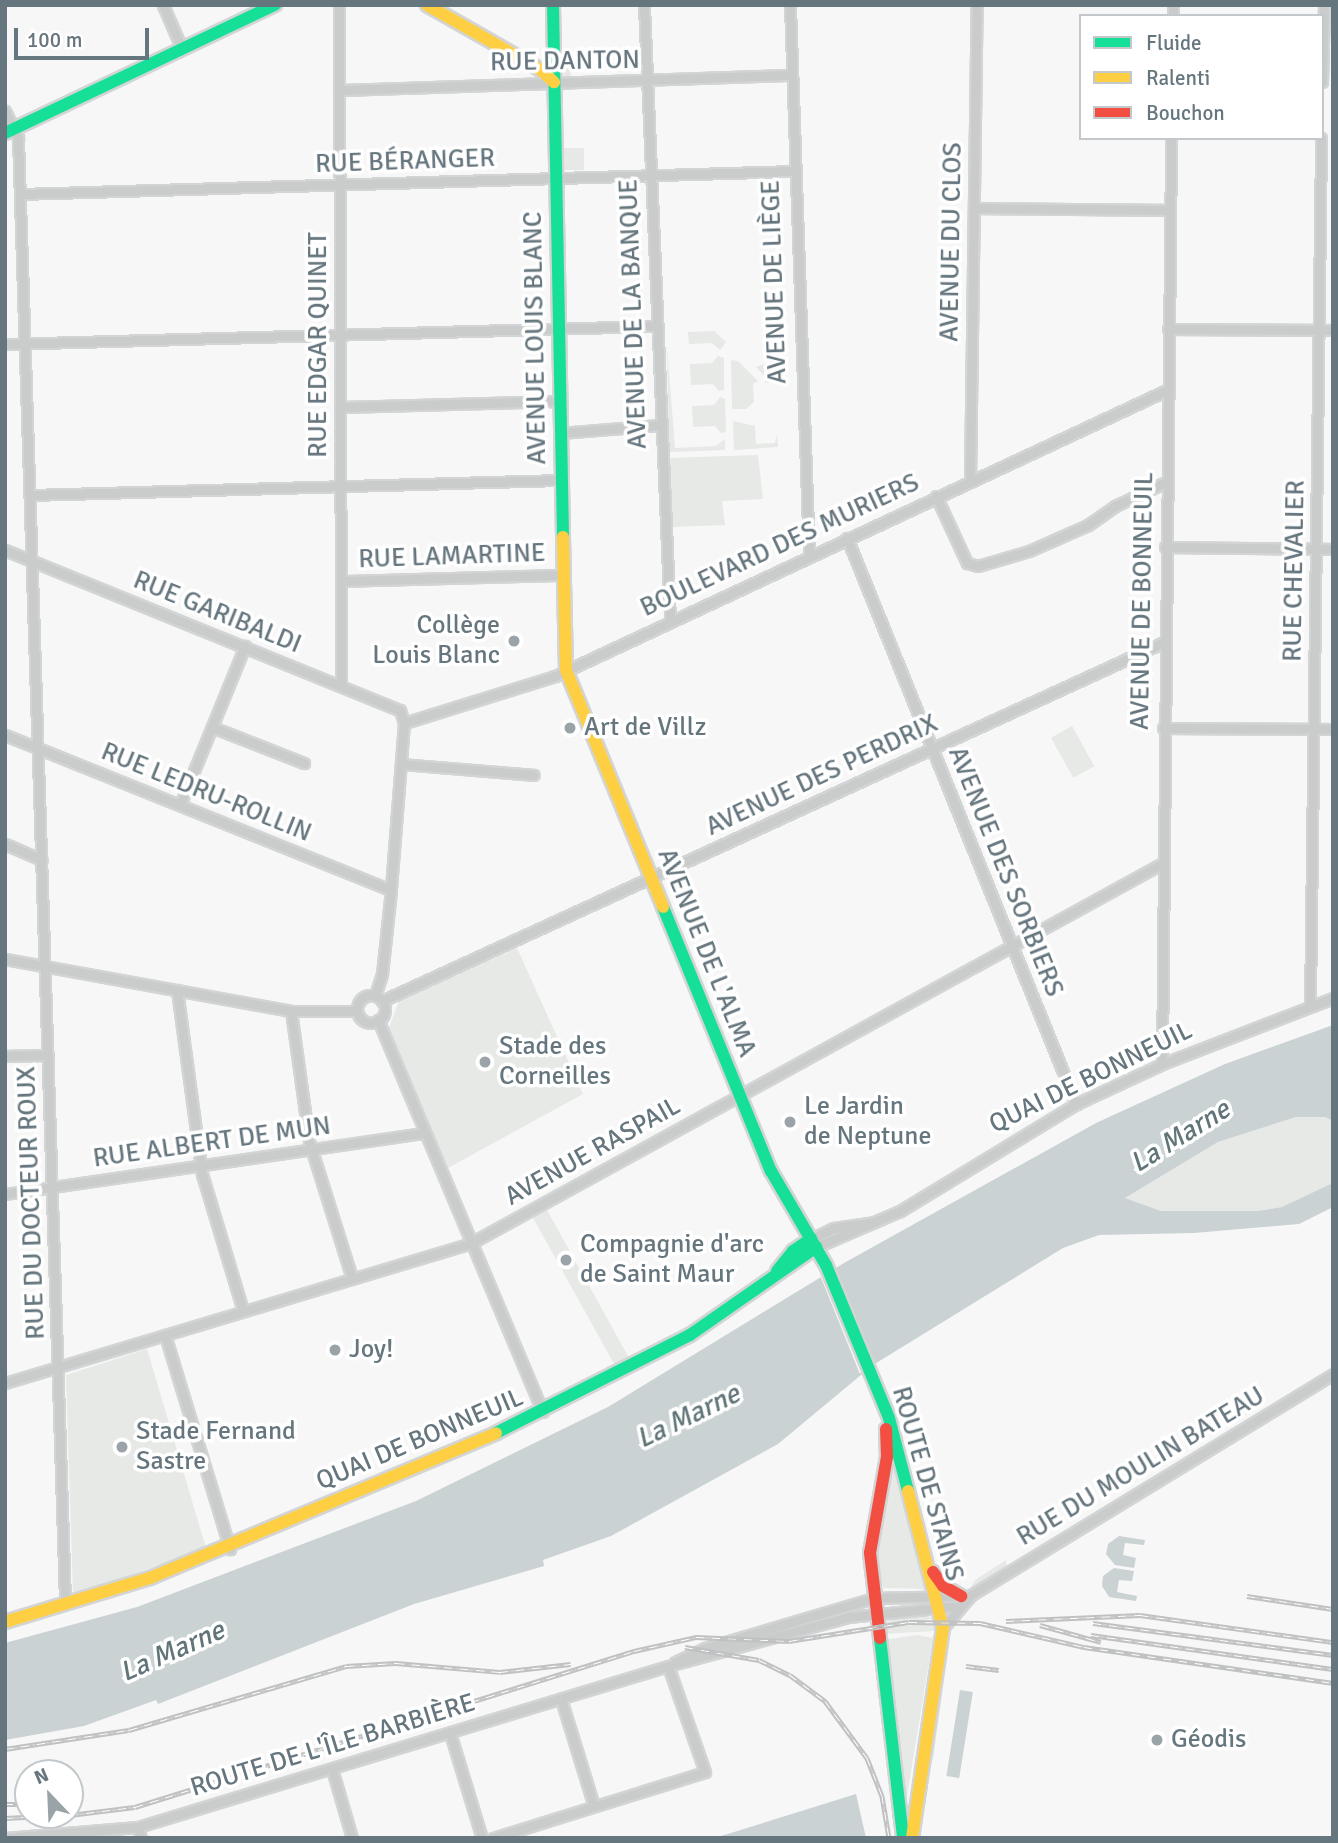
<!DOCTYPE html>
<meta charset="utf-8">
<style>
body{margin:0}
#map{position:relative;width:1338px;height:1843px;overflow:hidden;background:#f7f7f7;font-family:Signika,sans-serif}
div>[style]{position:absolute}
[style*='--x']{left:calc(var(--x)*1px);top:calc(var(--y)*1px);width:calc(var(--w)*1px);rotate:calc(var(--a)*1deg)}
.green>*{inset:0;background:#e6e9e5;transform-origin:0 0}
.water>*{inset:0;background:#cad2d3;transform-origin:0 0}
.pier>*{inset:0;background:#f7f7f7;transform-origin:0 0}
.roads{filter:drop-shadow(2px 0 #d3d4d5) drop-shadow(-2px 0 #d3d4d5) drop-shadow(0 2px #d3d4d5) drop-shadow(0 -2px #d3d4d5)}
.street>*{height:9px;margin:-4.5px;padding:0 4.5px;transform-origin:4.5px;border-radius:4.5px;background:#cacccc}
.street>.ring{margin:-4.5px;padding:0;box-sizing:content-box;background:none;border:9px solid #cacccc;border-radius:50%}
.fast>*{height:12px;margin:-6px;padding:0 6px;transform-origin:6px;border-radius:6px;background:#16e098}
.slow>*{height:12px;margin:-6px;padding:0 6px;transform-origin:6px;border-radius:6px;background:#ffcf43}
.jam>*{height:12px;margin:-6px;padding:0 6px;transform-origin:6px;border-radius:6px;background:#f24e42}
.rail>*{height:5px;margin-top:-2.5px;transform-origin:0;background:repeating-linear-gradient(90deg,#fff 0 8px,#c0c1c2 0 16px);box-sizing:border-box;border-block:2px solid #c0c1c2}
.dots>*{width:19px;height:19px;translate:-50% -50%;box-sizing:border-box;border:4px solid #fff;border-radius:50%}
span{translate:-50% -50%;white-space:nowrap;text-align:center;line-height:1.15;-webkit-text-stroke:7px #fff;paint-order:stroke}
.street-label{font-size:26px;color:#66767e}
.poi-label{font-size:26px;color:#66767e}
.right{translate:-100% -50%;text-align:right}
.left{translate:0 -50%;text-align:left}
.water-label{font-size:28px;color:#617578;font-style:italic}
.frame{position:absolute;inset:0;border:7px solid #66767e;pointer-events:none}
.legend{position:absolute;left:1079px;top:14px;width:245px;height:126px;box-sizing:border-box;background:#fff;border:2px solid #c2c8cb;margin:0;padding:9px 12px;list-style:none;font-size:21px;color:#66767e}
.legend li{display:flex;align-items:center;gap:14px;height:35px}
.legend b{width:35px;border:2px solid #c2c8cb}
.north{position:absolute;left:14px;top:1759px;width:70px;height:70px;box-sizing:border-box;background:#fff;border:2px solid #c2c8cb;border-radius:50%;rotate:337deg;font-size:19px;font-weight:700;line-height:28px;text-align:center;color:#66767e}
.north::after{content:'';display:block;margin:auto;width:24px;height:32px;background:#99a3a8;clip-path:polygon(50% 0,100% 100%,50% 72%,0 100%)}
.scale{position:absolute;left:14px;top:28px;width:135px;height:32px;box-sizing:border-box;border:4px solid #66767e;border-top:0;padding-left:9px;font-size:21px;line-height:24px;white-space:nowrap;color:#66767e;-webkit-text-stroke:5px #fff;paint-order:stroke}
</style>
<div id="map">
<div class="green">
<i style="left:570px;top:51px;width:27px;height:7px;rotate:88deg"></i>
<i style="left:584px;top:148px;width:22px;height:23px;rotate:90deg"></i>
<i style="clip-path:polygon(714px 331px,726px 342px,720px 350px,712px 343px,689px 344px,688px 332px)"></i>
<i style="clip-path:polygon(667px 346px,675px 448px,716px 446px,725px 439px,725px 450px,669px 452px)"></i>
<i style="clip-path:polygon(718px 356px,724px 358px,724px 390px,719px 391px,713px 384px,691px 385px,690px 364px,712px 363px)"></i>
<i style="clip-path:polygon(731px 360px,738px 361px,758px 381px,753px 384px,754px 402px,746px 409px,732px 409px)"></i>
<i style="clip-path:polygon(769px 362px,774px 367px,775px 381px,765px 383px,765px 377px,756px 367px)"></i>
<i style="clip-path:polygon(720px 397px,725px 399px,726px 432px,721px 433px,715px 426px,693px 427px,692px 406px,714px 405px)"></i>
<i style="clip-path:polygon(733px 421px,755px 426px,756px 444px,775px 443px,777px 435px,778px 447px,734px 450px)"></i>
<i style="clip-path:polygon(758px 455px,763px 499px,722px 501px,725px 525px,672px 527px,669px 458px)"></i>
<i style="left:1072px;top:726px;width:46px;height:24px;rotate:61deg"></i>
<i style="clip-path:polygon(517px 948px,583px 1094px,448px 1168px,388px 1030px,399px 1001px)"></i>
<i style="clip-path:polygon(1296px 1117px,1325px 1117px,1333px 1121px,1332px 1184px,1282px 1207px,1258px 1211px,1161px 1211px,1125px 1198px,1218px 1142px)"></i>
<i style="left:547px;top:1210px;width:169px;height:16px;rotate:61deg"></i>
<i style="clip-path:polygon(147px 1349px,206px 1548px,77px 1594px,73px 1591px,66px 1375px)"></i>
<i style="clip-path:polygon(893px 1454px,927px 1586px,925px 1589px,884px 1588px,878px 1580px,876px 1548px)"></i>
<i style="clip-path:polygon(1006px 1560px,1007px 1567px,970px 1589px,975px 1580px)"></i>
<i style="clip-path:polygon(927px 1614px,932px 1619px,885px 1624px,893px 1616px)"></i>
<i style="clip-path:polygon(935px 1623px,934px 1631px,883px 1634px,882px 1628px)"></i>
<i style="clip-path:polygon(917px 1635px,933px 1638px,905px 1808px,883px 1640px)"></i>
<i style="clip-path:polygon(950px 1637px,933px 1760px,929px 1759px)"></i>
</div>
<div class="water">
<i style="clip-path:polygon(1333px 1025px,1333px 1121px,1325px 1117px,1296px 1117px,1218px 1142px,1125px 1198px,1161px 1211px,1258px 1211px,1282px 1207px,1333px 1183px,1333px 1207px,1299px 1224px,1194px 1233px,1099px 1235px,1063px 1248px,873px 1365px,778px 1444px,611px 1536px,543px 1560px,544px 1566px,414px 1604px,158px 1704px,156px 1700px,84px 1726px,5px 1740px,5px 1643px,137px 1607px,416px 1501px,608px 1407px,844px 1263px,1096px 1123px,1225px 1064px)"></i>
<i style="clip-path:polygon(1119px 1536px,1145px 1540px,1144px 1545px,1125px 1543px,1123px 1555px,1136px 1558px,1134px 1568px,1115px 1565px,1106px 1554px,1108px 1544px)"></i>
<i style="clip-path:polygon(1114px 1568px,1134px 1571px,1132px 1581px,1119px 1580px,1117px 1592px,1137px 1596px,1136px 1601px,1109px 1597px,1102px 1586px,1103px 1576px)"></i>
<i style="left:960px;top:1690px;width:13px;height:87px;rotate:9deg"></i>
<i style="clip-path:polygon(856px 1794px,866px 1838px,714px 1838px,731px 1833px)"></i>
</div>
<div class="pier">
<i style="left:835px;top:1267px;width:108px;height:17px;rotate:68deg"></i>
</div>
<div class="roads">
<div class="street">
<i style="--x:163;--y:5;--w:48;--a:66.6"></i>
<i style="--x:339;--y:5;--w:680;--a:89.83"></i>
<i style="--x:644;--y:5;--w:617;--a:87.58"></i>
<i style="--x:790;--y:5;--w:551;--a:88.03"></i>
<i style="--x:1173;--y:16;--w:11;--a:-90"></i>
<i style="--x:1322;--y:82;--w:77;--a:-88.5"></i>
<i style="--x:339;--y:90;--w:453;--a:-1.9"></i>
<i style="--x:5;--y:111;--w:30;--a:64"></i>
<i style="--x:18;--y:138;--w:1467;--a:88.16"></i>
<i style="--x:20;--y:194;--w:773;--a:-1.7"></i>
<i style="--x:974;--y:208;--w:196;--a:0.6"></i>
<i style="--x:1168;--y:329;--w:165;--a:0.3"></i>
<i style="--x:5;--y:344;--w:649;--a:-1.59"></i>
<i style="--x:342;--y:407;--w:218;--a:-1.6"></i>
<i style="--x:560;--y:433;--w:100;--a:-4.6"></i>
<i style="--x:970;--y:480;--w:475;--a:-89.2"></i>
<i style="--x:30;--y:495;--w:531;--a:-1.62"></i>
<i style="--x:936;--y:496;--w:74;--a:65.2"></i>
<i style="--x:967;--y:563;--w:11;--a:15"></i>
<i style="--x:978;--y:566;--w:53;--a:-16.4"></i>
<i style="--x:1029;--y:551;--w:64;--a:-23.8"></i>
<i style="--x:1088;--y:525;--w:33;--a:-35"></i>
<i style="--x:1115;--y:506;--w:56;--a:-25.2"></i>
<i style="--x:847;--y:538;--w:611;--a:67.97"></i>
<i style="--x:1165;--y:547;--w:168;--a:0.7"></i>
<i style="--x:5;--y:550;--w:426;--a:22.1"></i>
<i style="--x:400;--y:710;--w:14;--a:73"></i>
<i style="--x:404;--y:723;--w:168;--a:94.5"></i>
<i style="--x:391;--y:890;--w:84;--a:96.1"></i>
<i style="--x:382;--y:974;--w:22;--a:108"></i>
<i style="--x:342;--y:581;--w:220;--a:-1.6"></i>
<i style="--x:404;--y:723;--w:158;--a:-17.3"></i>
<i style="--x:555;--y:676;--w:676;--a:-25.05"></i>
<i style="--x:212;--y:727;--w:99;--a:21.4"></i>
<i style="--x:1163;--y:728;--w:170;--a:0.3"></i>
<i style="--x:5;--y:735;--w:416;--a:21.9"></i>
<i style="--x:401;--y:764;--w:133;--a:4.7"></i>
<i style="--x:180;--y:805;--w:172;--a:-67.8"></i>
<i style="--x:5;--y:844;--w:40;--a:23.4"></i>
<i style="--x:5;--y:959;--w:291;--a:10.3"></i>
<i style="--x:291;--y:1011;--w:66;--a:0"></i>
<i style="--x:177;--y:990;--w:186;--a:82.3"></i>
<i style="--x:202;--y:1174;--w:143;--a:73.3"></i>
<i class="ring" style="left:357px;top:995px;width:19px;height:19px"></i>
<i style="--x:382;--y:1001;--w:860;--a:-24.66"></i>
<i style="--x:1310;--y:1005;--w:867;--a:-89.27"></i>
<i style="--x:291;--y:1011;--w:131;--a:82.1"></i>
<i style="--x:309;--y:1141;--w:144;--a:72.6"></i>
<i style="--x:378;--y:1020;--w:425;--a:67.2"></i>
<i style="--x:5;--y:1056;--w:43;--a:-1.3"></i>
<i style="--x:1162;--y:1064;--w:926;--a:-89.44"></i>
<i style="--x:5;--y:1194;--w:424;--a:-8.3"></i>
<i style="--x:811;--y:1239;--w:25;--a:-26"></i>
<i style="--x:834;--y:1228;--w:40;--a:-8.5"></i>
<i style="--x:816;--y:1247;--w:91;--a:-23.2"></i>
<i style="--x:900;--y:1211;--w:206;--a:-31.3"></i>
<i style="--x:1076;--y:1104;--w:95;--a:-24.9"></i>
<i style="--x:1162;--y:1064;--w:183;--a:-21.1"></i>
<i style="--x:165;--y:1335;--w:224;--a:73.1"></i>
<i style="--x:5;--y:1383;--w:487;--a:-16.7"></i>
<i style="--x:471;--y:1243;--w:787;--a:-28.78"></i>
<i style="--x:943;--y:1628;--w:43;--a:-49.7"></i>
<i style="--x:971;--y:1595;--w:424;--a:-31.4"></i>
<i style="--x:675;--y:1662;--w:33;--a:-25"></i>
<i style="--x:705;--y:1648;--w:176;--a:-16.5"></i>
<i style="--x:874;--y:1598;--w:84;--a:-1.4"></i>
<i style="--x:561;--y:1699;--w:112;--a:72.9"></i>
<i style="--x:450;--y:1733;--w:110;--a:73.1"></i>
<i style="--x:332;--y:1769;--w:72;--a:73.8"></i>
<i style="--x:138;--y:1827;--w:11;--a:75"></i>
<i style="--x:5;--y:1838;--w:133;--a:-4.7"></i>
<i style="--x:138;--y:1827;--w:554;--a:-16.9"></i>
<i style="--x:668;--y:1666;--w:187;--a:-15.2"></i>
<i style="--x:848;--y:1617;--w:112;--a:-5.7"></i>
<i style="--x:493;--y:1838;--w:222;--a:-17.3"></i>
<i style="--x:705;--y:1772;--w:112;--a:-109.2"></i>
</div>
<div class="fast">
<i style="--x:553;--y:5;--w:532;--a:88.92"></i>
<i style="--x:5;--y:133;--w:299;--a:-25.4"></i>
<i style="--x:663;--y:907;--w:285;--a:67.8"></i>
<i style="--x:771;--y:1171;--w:109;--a:59.7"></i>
<i style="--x:826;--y:1265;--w:165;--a:67.6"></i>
<i style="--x:889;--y:1418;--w:75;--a:75.4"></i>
<i style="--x:777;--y:1271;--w:26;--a:-51"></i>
<i style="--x:793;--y:1251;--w:22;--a:-34"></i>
<i style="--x:496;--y:1433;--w:217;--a:-26.8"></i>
<i style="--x:690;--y:1335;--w:154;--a:-34.9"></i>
<i style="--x:880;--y:1638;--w:201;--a:83.4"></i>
</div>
<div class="slow">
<i style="--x:427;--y:5;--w:131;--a:29.7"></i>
<i style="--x:541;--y:70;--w:18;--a:43"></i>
<i style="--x:563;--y:537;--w:133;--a:88.7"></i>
<i style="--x:566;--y:670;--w:256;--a:67.7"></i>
<i style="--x:908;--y:1491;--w:141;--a:75.7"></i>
<i style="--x:943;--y:1628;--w:212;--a:98.4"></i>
<i style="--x:5;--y:1622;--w:152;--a:-16.9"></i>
<i style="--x:150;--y:1578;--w:375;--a:-22.7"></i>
</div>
<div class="jam">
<i style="--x:933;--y:1572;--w:17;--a:54"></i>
<i style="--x:943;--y:1586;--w:21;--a:29"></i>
<i style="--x:880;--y:1638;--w:86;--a:-96.7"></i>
<i style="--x:870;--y:1553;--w:97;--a:-80"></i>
<i style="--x:887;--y:1457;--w:28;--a:-92"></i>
</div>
</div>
<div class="rail">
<i style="--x:1247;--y:1596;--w:87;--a:8.6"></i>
<i style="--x:1006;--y:1621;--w:134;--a:-2.6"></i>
<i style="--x:1140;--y:1615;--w:195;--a:8"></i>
<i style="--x:1093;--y:1623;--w:242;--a:7.6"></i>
<i style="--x:1040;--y:1625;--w:63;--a:15.6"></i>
<i style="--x:1091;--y:1635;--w:244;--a:8"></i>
<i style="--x:685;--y:1647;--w:75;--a:10"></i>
<i style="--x:759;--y:1660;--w:34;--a:26"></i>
<i style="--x:790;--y:1675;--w:44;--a:36.6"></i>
<i style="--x:825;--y:1701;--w:71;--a:53.6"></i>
<i style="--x:867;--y:1758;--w:41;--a:68.5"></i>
<i style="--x:882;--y:1796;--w:43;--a:80.5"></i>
<i style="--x:966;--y:1666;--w:33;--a:7"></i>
<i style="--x:5;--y:1749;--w:125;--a:-8.7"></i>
<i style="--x:129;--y:1730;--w:226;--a:-16.4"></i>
<i style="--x:346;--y:1666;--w:50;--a:-3.4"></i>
<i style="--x:396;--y:1663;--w:104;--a:4.9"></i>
<i style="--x:500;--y:1672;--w:71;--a:-6.4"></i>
<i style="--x:5;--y:1804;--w:23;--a:0"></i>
<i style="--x:70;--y:1815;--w:65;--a:-7"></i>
<i style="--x:135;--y:1807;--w:523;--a:-17.36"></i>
<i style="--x:634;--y:1651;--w:64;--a:-12.7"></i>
<i style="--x:696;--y:1637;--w:93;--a:2.5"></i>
<i style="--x:789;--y:1641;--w:121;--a:-9"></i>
<i style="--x:909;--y:1622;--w:71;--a:0.8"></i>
<i style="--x:980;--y:1623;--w:107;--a:13"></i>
<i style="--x:1084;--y:1647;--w:252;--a:8.2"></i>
<i style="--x:5;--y:1818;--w:59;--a:-2.9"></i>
</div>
<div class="dots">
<i style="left:514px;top:641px;background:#99a3a8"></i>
<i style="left:570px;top:728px;background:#99a3a8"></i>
<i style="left:485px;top:1062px;background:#99a3a8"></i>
<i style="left:790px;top:1122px;background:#99a3a8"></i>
<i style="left:566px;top:1260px;background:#99a3a8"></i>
<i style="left:335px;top:1350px;background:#99a3a8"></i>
<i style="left:122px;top:1447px;background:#99a3a8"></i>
<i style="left:1157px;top:1740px;background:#99a3a8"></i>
</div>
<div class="street-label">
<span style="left:565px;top:62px;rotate:-1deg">RUE DANTON</span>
<span style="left:405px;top:162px;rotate:-2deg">RUE BÉRANGER</span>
<span style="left:952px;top:242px;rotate:-89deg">AVENUE DU CLOS</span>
<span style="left:775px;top:282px;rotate:-92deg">AVENUE DE LIÈGE</span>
<span style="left:634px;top:314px;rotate:-92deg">AVENUE DE LA BANQUE</span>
<span style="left:536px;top:338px;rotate:-91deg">AVENUE LOUIS BLANC</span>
<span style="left:319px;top:345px;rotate:-90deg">RUE EDGAR QUINET</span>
<span style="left:780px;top:546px;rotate:-25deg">BOULEVARD DES MURIERS</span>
<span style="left:452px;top:557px;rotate:-2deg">RUE LAMARTINE</span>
<span style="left:1295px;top:571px;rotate:-89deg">RUE CHEVALIER</span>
<span style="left:1143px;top:601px;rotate:-89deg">AVENUE DE BONNEUIL</span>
<span style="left:217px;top:613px;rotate:22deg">RUE GARIBALDI</span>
<span style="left:822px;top:776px;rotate:-25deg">AVENUE DES PERDRIX</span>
<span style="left:206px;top:793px;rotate:22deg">RUE LEDRU-ROLLIN</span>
<span style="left:1005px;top:872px;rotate:68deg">AVENUE DES SORBIERS</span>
<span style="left:706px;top:953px;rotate:68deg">AVENUE DE L'ALMA</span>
<span style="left:1091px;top:1078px;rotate:-26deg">QUAI DE BONNEUIL</span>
<span style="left:212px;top:1143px;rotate:-8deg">RUE ALBERT DE MUN</span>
<span style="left:593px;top:1152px;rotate:-29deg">AVENUE RASPAIL</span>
<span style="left:32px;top:1203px;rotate:-92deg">RUE DU DOCTEUR ROUX</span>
<span style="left:420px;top:1440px;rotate:-23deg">QUAI DE BONNEUIL</span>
<span style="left:1141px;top:1467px;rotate:-31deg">RUE DU MOULIN BATEAU</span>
<span style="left:927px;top:1484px;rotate:74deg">ROUTE DE STAINS</span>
<span style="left:333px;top:1746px;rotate:-17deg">ROUTE DE L'ÎLE BARBIÈRE</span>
</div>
<div class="poi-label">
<span class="right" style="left:500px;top:641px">Collège<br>Louis Blanc</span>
<span class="left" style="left:584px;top:728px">Art de Villz</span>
<span class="left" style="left:499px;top:1062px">Stade des<br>Corneilles</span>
<span class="left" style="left:804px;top:1122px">Le Jardin<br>de Neptune</span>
<span class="left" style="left:580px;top:1260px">Compagnie d'arc<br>de Saint Maur</span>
<span class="left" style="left:349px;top:1350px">Joy!</span>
<span class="left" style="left:136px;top:1447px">Stade Fernand<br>Sastre</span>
<span class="left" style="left:1171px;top:1740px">Géodis</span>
</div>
<div class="water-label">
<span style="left:1180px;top:1136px;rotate:-32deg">La Marne</span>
<span style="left:688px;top:1416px;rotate:-26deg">La Marne</span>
<span style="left:172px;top:1651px;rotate:-24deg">La Marne</span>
</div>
<div class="frame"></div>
<ul class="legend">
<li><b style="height:9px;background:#16e098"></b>Fluide</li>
<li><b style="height:9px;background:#ffcf43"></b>Ralenti</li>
<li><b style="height:9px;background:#f24e42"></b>Bouchon</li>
</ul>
<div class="north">N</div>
<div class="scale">100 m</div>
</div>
